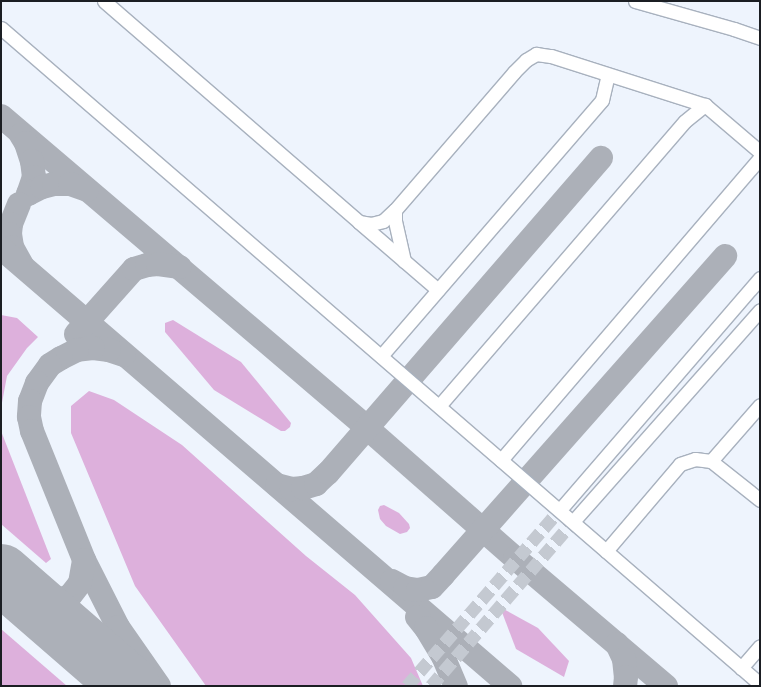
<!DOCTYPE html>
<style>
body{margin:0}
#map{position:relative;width:761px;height:687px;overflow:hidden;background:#eef4fd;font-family:"PT Serif",serif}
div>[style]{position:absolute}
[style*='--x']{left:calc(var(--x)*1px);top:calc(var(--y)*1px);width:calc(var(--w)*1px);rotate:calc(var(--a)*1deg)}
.green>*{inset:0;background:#ddb0dc}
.taxiway>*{height:24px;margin:-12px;padding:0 12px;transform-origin:12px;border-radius:12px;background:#acb0b8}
.runway>*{height:60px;margin:-30px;padding:0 30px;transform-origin:30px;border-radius:30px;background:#acb0b8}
.minor-tunnel>*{height:13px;margin-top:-6.5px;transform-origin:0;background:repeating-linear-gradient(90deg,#c4c9d1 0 13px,transparent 0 19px)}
.roads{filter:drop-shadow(1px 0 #a8b1be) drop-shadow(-1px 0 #a8b1be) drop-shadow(0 1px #a8b1be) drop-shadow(0 -1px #a8b1be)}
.minor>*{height:13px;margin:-6.5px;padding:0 6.5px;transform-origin:6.5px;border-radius:6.5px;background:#fff}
span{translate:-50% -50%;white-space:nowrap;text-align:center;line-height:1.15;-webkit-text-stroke:3px #eef4fd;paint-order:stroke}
.frame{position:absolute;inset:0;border:2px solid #1b1e23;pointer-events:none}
</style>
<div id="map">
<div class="green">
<i style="clip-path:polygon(1px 315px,17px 318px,38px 337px,27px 348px,7px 376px,1px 408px)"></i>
<i style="clip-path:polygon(173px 320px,241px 362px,291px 423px,290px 427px,285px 431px,281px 431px,214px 390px,165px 332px,165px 323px)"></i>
<i style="clip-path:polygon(89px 391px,114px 400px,182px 445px,306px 556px,355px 595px,411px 658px,423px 686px,206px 686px,135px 586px,71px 433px,71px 406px)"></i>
<i style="clip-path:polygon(1px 431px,51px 559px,46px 563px,1px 524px)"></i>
<i style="clip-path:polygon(384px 505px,399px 513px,409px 524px,410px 528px,407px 532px,400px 534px,386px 526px,380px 519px,378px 510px,380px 506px)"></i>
<i style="clip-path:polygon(500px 607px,538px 628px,569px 661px,564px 677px,516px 649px)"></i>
<i style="clip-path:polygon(1px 629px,67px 686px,1px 686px)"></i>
</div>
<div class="taxiway">
<i style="--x:1;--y:116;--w:481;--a:40.4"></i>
<i style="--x:367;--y:428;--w:197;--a:41.3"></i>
<i style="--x:515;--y:558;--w:198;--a:40.3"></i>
<i style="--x:21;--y:135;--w:9;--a:58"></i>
<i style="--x:26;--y:143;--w:19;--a:72"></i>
<i style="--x:32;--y:161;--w:16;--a:83"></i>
<i style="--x:34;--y:177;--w:18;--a:109"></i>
<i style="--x:28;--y:194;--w:16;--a:-27"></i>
<i style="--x:42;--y:187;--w:12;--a:-14"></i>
<i style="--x:54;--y:184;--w:16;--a:0"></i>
<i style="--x:70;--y:184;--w:18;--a:19"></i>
<i style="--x:19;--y:204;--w:22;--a:112"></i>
<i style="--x:11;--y:224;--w:10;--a:96"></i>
<i style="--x:10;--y:234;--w:13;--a:81"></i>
<i style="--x:12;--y:247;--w:21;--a:61"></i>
<i style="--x:1;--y:248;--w:672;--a:40.71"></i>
<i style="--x:76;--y:334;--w:87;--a:-48.3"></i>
<i style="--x:134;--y:269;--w:14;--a:-17"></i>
<i style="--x:147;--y:265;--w:11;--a:-5"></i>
<i style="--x:158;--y:264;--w:22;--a:8"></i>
<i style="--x:124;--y:355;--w:16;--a:-162"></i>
<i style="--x:109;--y:350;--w:16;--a:-173"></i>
<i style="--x:93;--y:348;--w:16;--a:173"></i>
<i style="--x:77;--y:350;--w:18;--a:153"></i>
<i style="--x:61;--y:358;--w:13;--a:148"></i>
<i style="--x:50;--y:365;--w:22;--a:126"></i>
<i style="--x:37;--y:383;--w:19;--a:111"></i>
<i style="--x:30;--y:401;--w:16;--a:94"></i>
<i style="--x:29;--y:417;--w:14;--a:78"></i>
<i style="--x:32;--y:431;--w:139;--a:68"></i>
<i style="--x:84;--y:560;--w:75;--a:63.1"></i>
<i style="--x:118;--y:627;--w:72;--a:55.2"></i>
<i style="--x:277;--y:485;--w:16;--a:15"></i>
<i style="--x:292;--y:489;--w:11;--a:-5"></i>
<i style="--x:303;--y:488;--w:14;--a:-17"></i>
<i style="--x:316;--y:484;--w:16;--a:-43"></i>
<i style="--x:328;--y:473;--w:417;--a:-49.1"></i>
<i style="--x:392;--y:581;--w:15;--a:28"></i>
<i style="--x:405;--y:588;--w:13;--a:9"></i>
<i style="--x:418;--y:590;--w:14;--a:-12"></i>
<i style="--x:432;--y:587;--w:16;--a:-47"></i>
<i style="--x:443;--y:575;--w:426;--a:-48.5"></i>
<i style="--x:26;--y:596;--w:21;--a:17"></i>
<i style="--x:46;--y:602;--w:8;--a:0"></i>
<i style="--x:54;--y:602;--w:17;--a:-21"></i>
<i style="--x:70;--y:596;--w:16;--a:-52"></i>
<i style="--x:80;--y:583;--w:23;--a:-80"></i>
<i style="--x:417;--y:617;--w:14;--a:51"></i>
<i style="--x:426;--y:628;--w:33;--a:59"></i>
<i style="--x:443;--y:656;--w:33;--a:67"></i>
<i style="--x:617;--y:644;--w:17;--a:65"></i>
<i style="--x:624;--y:659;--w:18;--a:84"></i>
<i style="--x:626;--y:677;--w:9;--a:96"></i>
</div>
<div class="runway">
<i style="--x:1;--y:574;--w:171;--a:41"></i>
</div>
<div class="minor-tunnel">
<i style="--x:407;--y:686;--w:240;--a:-49.1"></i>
<i style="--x:431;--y:686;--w:223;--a:-49.2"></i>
</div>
<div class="roads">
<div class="minor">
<i style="--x:104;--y:1;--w:337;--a:40.9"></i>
<i style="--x:359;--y:222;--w:12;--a:9"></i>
<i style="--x:371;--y:224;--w:12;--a:-14"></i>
<i style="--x:383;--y:221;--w:16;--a:-43"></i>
<i style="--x:395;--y:210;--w:182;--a:-49.2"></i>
<i style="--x:514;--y:72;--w:17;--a:-45"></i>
<i style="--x:526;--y:60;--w:12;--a:-31"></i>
<i style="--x:536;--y:54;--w:15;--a:8"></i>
<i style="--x:551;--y:56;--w:162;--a:17.7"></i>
<i style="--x:705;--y:105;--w:72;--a:40.5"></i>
<i style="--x:635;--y:1;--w:103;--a:15.8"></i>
<i style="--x:734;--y:29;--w:28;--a:19"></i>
<i style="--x:1;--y:28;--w:1003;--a:40.84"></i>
<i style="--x:395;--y:210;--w:11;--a:90"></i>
<i style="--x:395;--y:221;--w:41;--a:77.3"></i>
<i style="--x:359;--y:222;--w:104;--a:40.7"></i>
<i style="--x:381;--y:356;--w:338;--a:-49.2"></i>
<i style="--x:602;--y:100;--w:26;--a:-77"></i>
<i style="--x:439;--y:406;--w:376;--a:-49.2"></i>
<i style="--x:685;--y:121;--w:26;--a:-39"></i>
<i style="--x:501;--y:460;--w:398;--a:-49.4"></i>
<i style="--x:711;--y:461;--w:63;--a:38.5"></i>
<i style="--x:564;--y:505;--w:300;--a:-49.2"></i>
<i style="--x:577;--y:517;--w:276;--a:-48.5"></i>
<i style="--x:606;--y:551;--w:114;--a:-49.6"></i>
<i style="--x:680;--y:464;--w:16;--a:-18"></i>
<i style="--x:695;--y:459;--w:16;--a:7"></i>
<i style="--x:711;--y:461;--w:74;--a:-48.8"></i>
<i style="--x:741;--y:668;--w:29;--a:-49"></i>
</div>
</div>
<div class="frame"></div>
</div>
